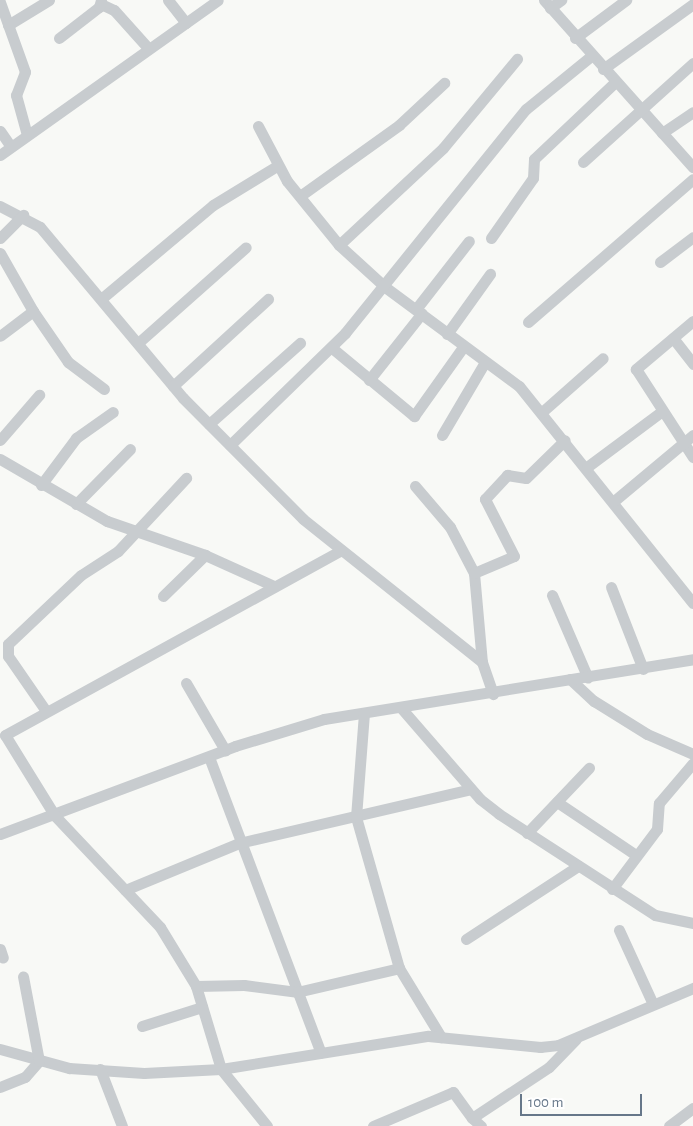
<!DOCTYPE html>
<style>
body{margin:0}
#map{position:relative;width:693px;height:1126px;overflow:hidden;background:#f8f9f6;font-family:"Alegreya Sans",sans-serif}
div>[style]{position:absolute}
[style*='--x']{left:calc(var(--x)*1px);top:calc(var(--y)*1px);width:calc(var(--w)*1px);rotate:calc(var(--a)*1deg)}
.minor>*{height:11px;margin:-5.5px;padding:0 5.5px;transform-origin:5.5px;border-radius:5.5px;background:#c8cccf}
span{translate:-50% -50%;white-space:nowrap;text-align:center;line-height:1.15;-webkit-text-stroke:5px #fff;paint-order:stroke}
.scale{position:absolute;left:520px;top:1094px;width:122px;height:22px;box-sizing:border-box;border:2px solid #667789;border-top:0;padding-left:6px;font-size:15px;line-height:18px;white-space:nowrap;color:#667789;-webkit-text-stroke:4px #fff;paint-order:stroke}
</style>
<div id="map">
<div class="minor">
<i style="--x:168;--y:0;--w:29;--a:52"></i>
<i style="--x:544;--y:0;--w:224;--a:48.3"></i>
<i style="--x:0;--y:2;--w:74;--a:70.3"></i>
<i style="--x:25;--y:72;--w:25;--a:111"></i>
<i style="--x:16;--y:95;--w:41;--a:74.6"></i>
<i style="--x:101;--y:4;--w:14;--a:25"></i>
<i style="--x:114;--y:10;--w:52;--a:48.1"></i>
<i style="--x:550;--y:8;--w:14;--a:-36"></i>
<i style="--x:8;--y:25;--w:48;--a:-31.4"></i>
<i style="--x:59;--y:38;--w:51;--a:-37.8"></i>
<i style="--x:99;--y:7;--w:7;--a:-74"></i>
<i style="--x:575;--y:38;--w:64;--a:-36.7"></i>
<i style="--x:603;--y:69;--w:111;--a:-35.8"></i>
<i style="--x:258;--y:126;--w:62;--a:62.2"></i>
<i style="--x:287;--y:181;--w:82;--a:50.9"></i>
<i style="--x:339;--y:245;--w:62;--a:42.4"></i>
<i style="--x:385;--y:287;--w:167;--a:36.5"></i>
<i style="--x:519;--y:386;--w:278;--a:51.3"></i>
<i style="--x:0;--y:131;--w:19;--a:55"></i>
<i style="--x:662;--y:133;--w:37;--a:-34"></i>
<i style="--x:0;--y:155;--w:267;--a:-35.4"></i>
<i style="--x:583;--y:162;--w:148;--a:-42"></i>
<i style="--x:300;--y:196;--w:122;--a:-35.6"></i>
<i style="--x:399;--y:125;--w:62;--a:-43"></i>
<i style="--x:0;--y:206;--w:45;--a:27.7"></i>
<i style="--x:40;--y:227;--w:223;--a:50.1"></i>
<i style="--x:183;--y:398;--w:170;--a:45.2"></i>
<i style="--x:303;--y:519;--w:229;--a:38.6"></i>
<i style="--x:482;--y:662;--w:34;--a:71"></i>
<i style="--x:0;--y:238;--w:33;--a:-45"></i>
<i style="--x:491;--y:238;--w:73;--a:-55"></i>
<i style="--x:533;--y:178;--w:19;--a:-87"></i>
<i style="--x:534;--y:159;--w:112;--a:-43.5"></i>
<i style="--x:339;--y:245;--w:142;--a:-43"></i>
<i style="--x:443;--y:148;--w:116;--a:-50.3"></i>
<i style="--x:0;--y:253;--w:67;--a:60.4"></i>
<i style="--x:33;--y:311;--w:41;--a:142.9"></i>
<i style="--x:660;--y:262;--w:41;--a:-37.1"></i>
<i style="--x:101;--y:299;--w:146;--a:-40"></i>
<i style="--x:213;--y:205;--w:75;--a:-31.4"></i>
<i style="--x:416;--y:309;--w:86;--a:-52.1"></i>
<i style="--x:33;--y:311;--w:62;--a:55.5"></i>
<i style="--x:68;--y:362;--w:45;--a:36.9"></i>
<i style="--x:693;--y:321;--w:75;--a:139.9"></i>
<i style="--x:636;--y:369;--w:105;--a:57.1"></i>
<i style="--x:528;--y:322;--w:218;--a:-40.9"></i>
<i style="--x:447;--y:334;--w:74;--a:-54.4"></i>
<i style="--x:673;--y:338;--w:33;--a:52"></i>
<i style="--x:138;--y:343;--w:144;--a:-41.6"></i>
<i style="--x:332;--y:348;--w:107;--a:39.7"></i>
<i style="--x:414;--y:416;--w:85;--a:-54.6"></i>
<i style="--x:369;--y:380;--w:85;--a:-51.7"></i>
<i style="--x:173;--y:386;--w:129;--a:-42.5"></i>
<i style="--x:542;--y:412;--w:81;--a:-41.5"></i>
<i style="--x:209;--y:424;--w:122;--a:-41.7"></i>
<i style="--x:442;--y:435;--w:85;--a:-59.5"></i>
<i style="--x:0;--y:440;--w:60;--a:-49.1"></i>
<i style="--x:230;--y:445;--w:161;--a:-44.2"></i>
<i style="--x:345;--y:333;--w:288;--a:-51.1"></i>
<i style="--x:526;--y:109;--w:84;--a:-39.2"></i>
<i style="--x:0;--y:459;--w:124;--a:30.1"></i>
<i style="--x:107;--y:521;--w:104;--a:19.1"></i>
<i style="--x:205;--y:555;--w:76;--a:24.2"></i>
<i style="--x:587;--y:467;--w:94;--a:-36.7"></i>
<i style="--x:41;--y:485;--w:59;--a:-53.3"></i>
<i style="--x:76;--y:438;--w:45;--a:-35.1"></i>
<i style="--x:415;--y:486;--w:54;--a:49.5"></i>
<i style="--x:450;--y:527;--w:52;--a:62.4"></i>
<i style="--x:474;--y:573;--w:89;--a:84.9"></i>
<i style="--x:614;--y:501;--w:103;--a:-39.9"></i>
<i style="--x:76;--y:504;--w:77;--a:-45.5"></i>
<i style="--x:474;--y:573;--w:43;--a:-23"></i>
<i style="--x:514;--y:556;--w:64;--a:-117"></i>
<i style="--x:485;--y:499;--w:33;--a:-47"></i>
<i style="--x:507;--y:475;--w:19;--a:9"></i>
<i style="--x:526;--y:478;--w:54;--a:-44.3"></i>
<i style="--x:611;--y:587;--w:88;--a:68.7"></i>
<i style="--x:552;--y:595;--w:90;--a:66.6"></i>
<i style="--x:163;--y:596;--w:59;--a:-44.3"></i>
<i style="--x:570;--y:679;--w:33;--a:43"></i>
<i style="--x:594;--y:701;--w:62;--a:31.9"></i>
<i style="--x:647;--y:734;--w:50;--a:23.5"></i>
<i style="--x:186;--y:683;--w:78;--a:59.8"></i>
<i style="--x:402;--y:709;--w:119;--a:49.1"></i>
<i style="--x:480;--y:799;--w:24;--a:38"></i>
<i style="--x:499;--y:814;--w:186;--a:32.9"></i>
<i style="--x:655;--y:915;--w:39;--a:12"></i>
<i style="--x:46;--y:711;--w:67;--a:-124.6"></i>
<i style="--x:8;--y:656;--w:12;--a:-90"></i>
<i style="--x:8;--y:644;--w:100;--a:-43.4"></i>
<i style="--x:81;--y:575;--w:44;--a:-33"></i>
<i style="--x:118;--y:551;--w:100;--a:-47"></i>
<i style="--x:209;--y:757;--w:316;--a:69.3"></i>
<i style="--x:557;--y:802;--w:95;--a:33.9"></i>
<i style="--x:527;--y:833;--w:90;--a:-46.4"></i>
<i style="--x:0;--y:834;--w:251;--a:-20.5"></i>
<i style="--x:235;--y:746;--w:93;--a:-16.9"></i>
<i style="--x:324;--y:719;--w:374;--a:-9.2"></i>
<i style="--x:612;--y:889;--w:75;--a:-53.1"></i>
<i style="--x:657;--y:829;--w:26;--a:-86"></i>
<i style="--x:659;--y:803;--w:52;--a:-49.6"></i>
<i style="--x:125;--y:890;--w:123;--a:-22.4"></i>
<i style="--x:239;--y:843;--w:238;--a:-13.1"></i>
<i style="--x:619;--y:930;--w:79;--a:65.4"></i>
<i style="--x:466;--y:939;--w:134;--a:-33.1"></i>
<i style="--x:0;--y:949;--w:9;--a:72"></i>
<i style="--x:399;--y:968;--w:81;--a:58.7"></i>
<i style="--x:196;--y:986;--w:48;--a:-1.2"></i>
<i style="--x:244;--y:985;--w:53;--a:7.5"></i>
<i style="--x:297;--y:992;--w:105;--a:-13.2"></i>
<i style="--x:399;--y:968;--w:157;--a:-105.9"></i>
<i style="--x:356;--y:817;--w:104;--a:-85.6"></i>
<i style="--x:142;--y:1026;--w:63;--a:-17.6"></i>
<i style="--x:0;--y:1049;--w:72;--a:15.4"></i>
<i style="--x:69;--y:1068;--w:75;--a:3.8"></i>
<i style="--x:144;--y:1073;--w:77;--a:-3"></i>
<i style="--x:221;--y:1069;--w:210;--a:-9.1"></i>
<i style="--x:428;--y:1036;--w:113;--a:5.6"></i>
<i style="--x:540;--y:1047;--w:18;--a:-6"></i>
<i style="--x:558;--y:1045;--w:147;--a:-22.9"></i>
<i style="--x:100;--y:1069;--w:61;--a:68.9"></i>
<i style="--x:0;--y:1087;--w:27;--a:-22"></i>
<i style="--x:25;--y:1077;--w:21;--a:-49"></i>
<i style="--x:39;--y:1061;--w:86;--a:-100.7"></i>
<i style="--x:267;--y:1126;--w:73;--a:-128.9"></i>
<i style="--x:221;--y:1069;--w:87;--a:-106.8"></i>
<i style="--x:196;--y:986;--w:69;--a:-121.4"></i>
<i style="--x:160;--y:927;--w:153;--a:-133.4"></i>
<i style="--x:55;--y:816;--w:95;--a:-121.7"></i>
<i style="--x:5;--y:735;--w:382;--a:-28.8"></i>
<i style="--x:373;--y:1126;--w:87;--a:-23"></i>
<i style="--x:453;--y:1092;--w:32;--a:54"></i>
<i style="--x:481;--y:1126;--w:12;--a:-138"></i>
<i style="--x:472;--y:1118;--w:92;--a:-33.5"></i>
<i style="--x:549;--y:1067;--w:39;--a:-46"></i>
<i style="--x:669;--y:1126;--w:30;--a:-37"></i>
</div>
<div class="scale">100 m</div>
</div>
